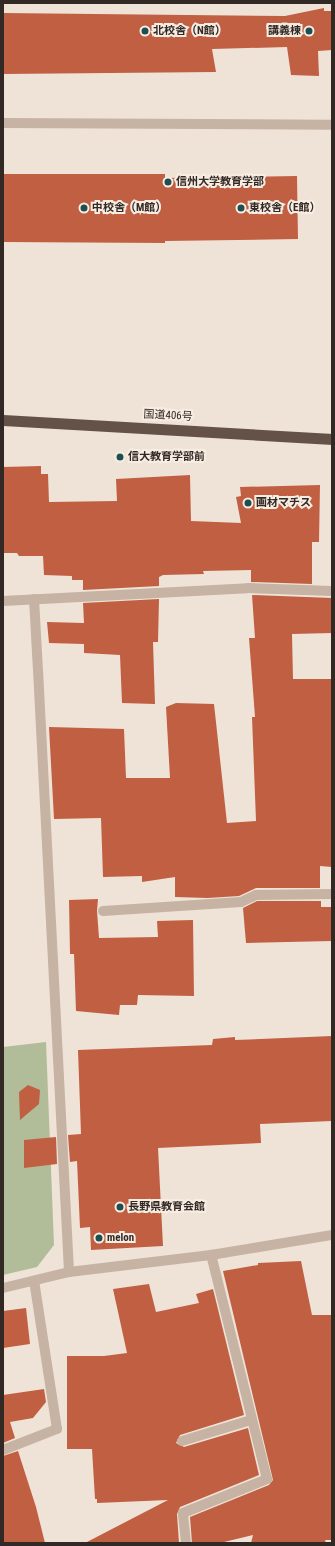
<!DOCTYPE html>
<meta charset="utf-8">
<style>
body{margin:0}
#map{position:relative;width:335px;height:1546px;overflow:hidden;background:#efe3d7;font-family:"Roboto Condensed","Noto Sans JP",sans-serif}
div>[style]{position:absolute}
[style*='--x']{left:calc(var(--x)*1px);top:calc(var(--y)*1px);width:calc(var(--w)*1px);rotate:calc(var(--a)*1deg)}
.green>*{inset:0;background:#b1bd98}
.building>*{inset:0;background:#c15f43}
.service>*{height:10px;margin:-5px;padding:0 5px;transform-origin:5px;border-radius:5px;background:#c6b3a3}
.minor>*{height:10px;margin:-5px;padding:0 5px;transform-origin:5px;border-radius:5px;background:#c6b3a3}
.tertiary>*{height:10px;margin:-5px;padding:0 5px;transform-origin:5px;border-radius:5px;background:#c6b3a3}
.trunk>*{height:11px;margin:-5.5px;padding:0 5.5px;transform-origin:5.5px;border-radius:5.5px;background:#645249}
.dots>*{width:11px;height:11px;translate:-50% -50%;box-sizing:border-box;border:2px solid #f8ede2;border-radius:50%}
span{translate:-50% -50%;white-space:nowrap;text-align:center;line-height:1.15;-webkit-text-stroke:4px #f8ede2;paint-order:stroke}
.poi-label{font-size:11px;color:#322925;font-weight:700}
.left{translate:0 -50%;text-align:left}
.right{translate:-100% -50%;text-align:right}
.street-label{font-size:11px;color:#322925}
.frame{position:absolute;inset:0;border:4px solid #322925;pointer-events:none}
</style>
<div id="map">
<div class="green">
<i style="clip-path:polygon(46px 1042px,54px 1245px,37px 1267px,3px 1275px,3px 1047px)"></i>
</div>
<div class="building">
<i style="clip-path:polygon(324px 8px,324px 11px,332px 11px,332px 50px,318px 51px,319px 76px,291px 75px,287px 47px,212px 49px,216px 72px,3px 74px,3px 13px,285px 16px)"></i>
<i style="clip-path:polygon(3px 174px,165px 174px,165px 178px,297px 176px,298px 239px,165px 241px,165px 243px,3px 242px)"></i>
<i style="clip-path:polygon(41px 466px,41px 474px,48px 474px,49px 502px,117px 501px,116px 479px,190px 475px,191px 521px,241px 523px,236px 497px,241px 496px,240px 487px,320px 485px,319px 542px,312px 542px,312px 584px,251px 582px,251px 570px,203px 571px,204px 574px,163px 575px,159px 577px,159px 586px,83px 590px,83px 580px,72px 580px,72px 576px,44px 575px,43px 556px,19px 556px,17px 553px,3px 553px,3px 467px)"></i>
<i style="clip-path:polygon(252px 595px,332px 598px,332px 633px,292px 634px,293px 679px,332px 679px,332px 867px,320px 866px,320px 888px,256px 888px,239px 896px,208px 898px,175px 897px,175px 877px,142px 882px,142px 876px,103px 877px,101px 818px,54px 819px,49px 727px,124px 729px,126px 778px,170px 778px,166px 707px,176px 703px,214px 704px,227px 823px,256px 821px,252px 717px,255px 717px,249px 638px,255px 638px)"></i>
<i style="clip-path:polygon(159px 599px,158px 642px,153px 642px,155px 704px,122px 703px,120px 655px,84px 653px,84px 644px,49px 643px,47px 622px,84px 623px,83px 603px)"></i>
<i style="clip-path:polygon(98px 899px,97px 911px,99px 938px,158px 937px,157px 921px,193px 920px,194px 996px,138px 995px,137px 1005px,120px 1005px,119px 1015px,76px 1011px,74px 954px,70px 954px,69px 900px)"></i>
<i style="clip-path:polygon(257px 901px,321px 901px,321px 907px,332px 907px,332px 941px,246px 943px,243px 908px)"></i>
<i style="clip-path:polygon(332px 1036px,332px 1121px,260px 1124px,261px 1143px,158px 1148px,163px 1246px,91px 1250px,90px 1227px,80px 1228px,77px 1161px,70px 1162px,68px 1135px,81px 1134px,78px 1050px,212px 1045px,213px 1039px,235px 1037px,235px 1040px)"></i>
<i style="clip-path:polygon(28px 1085px,40px 1090px,39px 1104px,20px 1120px,19px 1092px)"></i>
<i style="clip-path:polygon(56px 1137px,57px 1164px,24px 1168px,24px 1140px)"></i>
<i style="clip-path:polygon(301px 1261px,312px 1315px,332px 1315px,332px 1540px,325px 1540px,326px 1543px,251px 1543px,253px 1535px,220px 1543px,192px 1543px,190px 1517px,269px 1485px,273px 1480px,223px 1271px,258px 1265px,258px 1263px)"></i>
<i style="clip-path:polygon(149px 1284px,156px 1312px,199px 1303px,196px 1294px,213px 1289px,244px 1415px,180px 1435px,176px 1443px,184px 1447px,248px 1428px,259px 1475px,180px 1507px,177px 1514px,179px 1543px,85px 1543px,168px 1500px,97px 1503px,97px 1499px,95px 1499px,92px 1449px,67px 1449px,67px 1356px,104px 1356px,127px 1353px,113px 1289px)"></i>
<i style="clip-path:polygon(26px 1308px,30px 1344px,3px 1348px,3px 1311px)"></i>
<i style="clip-path:polygon(44px 1389px,46px 1402px,33px 1418px,10px 1422px,15px 1438px,3px 1443px,3px 1395px)"></i>
<i style="clip-path:polygon(18px 1451px,36px 1507px,45px 1543px,3px 1543px,3px 1456px)"></i>
</div>
<div class="service">
<i style="--x:3;--y:123;--w:329;--a:0.3"></i>
<i style="--x:34;--y:599;--w:71;--a:86.8"></i>
<i style="--x:3;--y:601;--w:245;--a:-3"></i>
<i style="--x:248;--y:588;--w:84;--a:2"></i>
<i style="--x:103;--y:911;--w:138;--a:-3.7"></i>
<i style="--x:241;--y:902;--w:17;--a:-25"></i>
<i style="--x:256;--y:895;--w:76;--a:-0.8"></i>
<i style="--x:182;--y:1441;--w:72;--a:-16.9"></i>
<i style="--x:3;--y:1450;--w:58;--a:-21.3"></i>
<i style="--x:57;--y:1429;--w:150;--a:-98.8"></i>
<i style="--x:186;--y:1543;--w:30;--a:-96"></i>
<i style="--x:183;--y:1513;--w:91;--a:-22"></i>
<i style="--x:267;--y:1479;--w:231;--a:-104"></i>
</div>
<div class="minor">
<i style="--x:38;--y:670;--w:603;--a:87.05"></i>
</div>
<div class="tertiary">
<i style="--x:3;--y:1288;--w:68;--a:-13.6"></i>
<i style="--x:69;--y:1272;--w:143;--a:-6.8"></i>
<i style="--x:211;--y:1255;--w:123;--a:-9.4"></i>
</div>
<div class="trunk">
<i style="--x:3;--y:420;--w:330;--a:3.3"></i>
</div>
<div class="dots">
<i style="left:145px;top:31px;background:#1d4f51"></i>
<i style="left:309px;top:31px;background:#1d4f51"></i>
<i style="left:168px;top:182px;background:#1d4f51"></i>
<i style="left:84px;top:208px;background:#1d4f51"></i>
<i style="left:241px;top:208px;background:#1d4f51"></i>
<i style="left:120px;top:457px;background:#1d4f51"></i>
<i style="left:248px;top:503px;background:#1d4f51"></i>
<i style="left:120px;top:1207px;background:#1d4f51"></i>
<i style="left:99px;top:1238px;background:#1d4f51"></i>
</div>
<div class="poi-label">
<span class="left" style="left:153px;top:31px">北校舎（N館）</span>
<span class="right" style="left:301px;top:31px">講義棟</span>
<span class="left" style="left:176px;top:182px">信州大学教育学部</span>
<span class="left" style="left:92px;top:208px">中校舎（M館）</span>
<span class="left" style="left:249px;top:208px">東校舎（E館）</span>
<span class="left" style="left:128px;top:457px">信大教育学部前</span>
<span class="left" style="left:256px;top:503px">画材マチス</span>
<span class="left" style="left:128px;top:1207px">長野県教育会館</span>
<span class="left" style="left:107px;top:1238px">melon</span>
</div>
<div class="street-label">
<span style="left:168px;top:416px;rotate:3deg">国道406号</span>
</div>
<div class="frame"></div>
</div>
